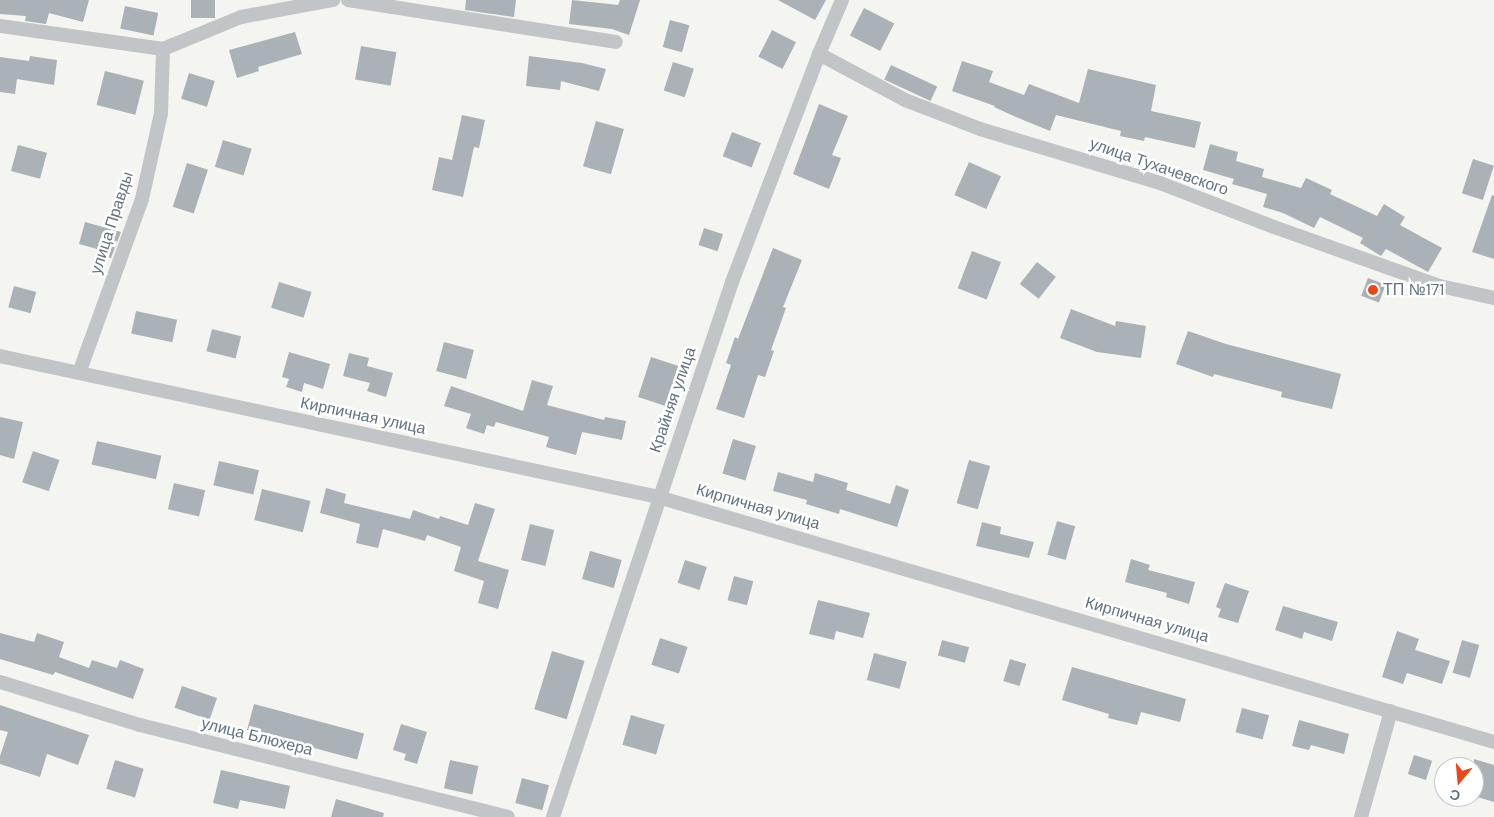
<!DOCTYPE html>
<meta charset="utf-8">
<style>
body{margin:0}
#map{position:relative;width:1494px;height:817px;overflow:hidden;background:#f4f4f0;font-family:"DM Sans",sans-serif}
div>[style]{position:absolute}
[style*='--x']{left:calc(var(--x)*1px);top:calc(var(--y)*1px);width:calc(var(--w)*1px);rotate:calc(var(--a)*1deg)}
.building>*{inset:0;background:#aab2b7;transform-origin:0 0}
.street>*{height:14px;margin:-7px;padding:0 7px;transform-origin:7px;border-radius:7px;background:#c1c5c8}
.dots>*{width:14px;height:14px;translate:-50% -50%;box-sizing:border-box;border:2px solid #fff;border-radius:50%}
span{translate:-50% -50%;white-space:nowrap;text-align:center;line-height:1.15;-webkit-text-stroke:5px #fff;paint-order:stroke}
.street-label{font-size:16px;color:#627482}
.poi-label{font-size:16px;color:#627482}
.left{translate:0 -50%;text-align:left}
.north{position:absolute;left:1434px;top:757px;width:50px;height:50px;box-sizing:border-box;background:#fff;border:1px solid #c0c7cd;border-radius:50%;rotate:197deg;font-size:14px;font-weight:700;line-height:20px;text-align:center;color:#627482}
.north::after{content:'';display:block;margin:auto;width:18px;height:22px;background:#eb4719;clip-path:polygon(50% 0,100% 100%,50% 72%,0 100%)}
</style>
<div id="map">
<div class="building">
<i style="clip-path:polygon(0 0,89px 0,83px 22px,49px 13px,46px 24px,25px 21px,26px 16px,0 14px)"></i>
<i style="left:191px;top:0;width:24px;height:18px"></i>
<i style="clip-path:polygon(466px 0,516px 0,514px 17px,465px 10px)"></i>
<i style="clip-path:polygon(572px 0,618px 5px,620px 0,640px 0,629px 35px,612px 29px,569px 24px)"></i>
<i style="clip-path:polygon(778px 0,826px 0,815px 20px)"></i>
<i style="left:125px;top:6px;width:34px;height:23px;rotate:12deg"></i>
<i style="left:864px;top:8px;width:34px;height:31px;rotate:27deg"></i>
<i style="left:670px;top:20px;width:20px;height:28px;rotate:15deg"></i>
<i style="left:772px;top:30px;width:27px;height:30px;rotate:27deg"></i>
<i style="clip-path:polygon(295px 32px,302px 54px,258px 67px,259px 71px,237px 78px,229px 50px)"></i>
<i style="left:361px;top:46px;width:36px;height:34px;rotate:10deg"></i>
<i style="clip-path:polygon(30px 56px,57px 60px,54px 85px,17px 79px,15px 94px,0 92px,0 57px,29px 61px)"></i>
<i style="clip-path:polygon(529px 56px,582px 63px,606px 69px,599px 91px,561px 81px,560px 90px,526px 86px)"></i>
<i style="clip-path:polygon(962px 61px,993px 71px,989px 82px,1024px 95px,1029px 84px,1079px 103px,1088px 69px,1156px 85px,1151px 111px,1201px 122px,1195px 148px,1145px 137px,1144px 141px,1120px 136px,1121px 131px,1056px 115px,1050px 131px,1016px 117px,994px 107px,995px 106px,952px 91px)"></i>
<i style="left:673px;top:62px;width:22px;height:30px;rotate:18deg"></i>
<i style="left:891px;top:65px;width:51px;height:16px;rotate:25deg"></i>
<i style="left:105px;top:71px;width:40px;height:35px;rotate:14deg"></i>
<i style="left:189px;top:73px;width:27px;height:27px;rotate:17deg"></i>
<i style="clip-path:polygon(819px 104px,848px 116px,832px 155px,841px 158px,829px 189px,793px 174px)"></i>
<i style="clip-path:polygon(462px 115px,485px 120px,479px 148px,474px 147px,463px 197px,432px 190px,439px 157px,452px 160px)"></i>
<i style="left:596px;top:121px;width:29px;height:47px;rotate:16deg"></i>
<i style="left:732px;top:132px;width:31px;height:26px;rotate:21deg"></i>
<i style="left:223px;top:140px;width:30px;height:28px;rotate:17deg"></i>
<i style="clip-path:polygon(1210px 144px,1238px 152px,1236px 161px,1264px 169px,1262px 177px,1301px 188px,1306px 178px,1332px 190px,1330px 194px,1377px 216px,1384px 204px,1405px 217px,1400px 225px,1442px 248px,1428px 272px,1386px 249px,1381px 256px,1360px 243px,1363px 238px,1320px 217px,1314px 228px,1283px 213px,1263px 207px,1267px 194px,1232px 184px,1234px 179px,1203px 170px)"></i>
<i style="left:18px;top:145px;width:30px;height:27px;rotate:15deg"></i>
<i style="left:1473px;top:159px;width:22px;height:36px;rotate:18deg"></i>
<i style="left:969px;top:162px;width:35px;height:36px;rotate:24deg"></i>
<i style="left:187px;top:163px;width:22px;height:46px;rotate:18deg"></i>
<i style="clip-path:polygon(1492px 195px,1494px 196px,1494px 259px,1472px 252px)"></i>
<i style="clip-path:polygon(85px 222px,121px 232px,111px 258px,96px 254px,97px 249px,79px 244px)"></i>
<i style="left:704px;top:228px;width:20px;height:18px;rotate:18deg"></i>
<i style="clip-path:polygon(773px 248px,802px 260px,783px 307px,786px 308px,771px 350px,774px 351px,765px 377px,758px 375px,744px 418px,716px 409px,731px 365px,726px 363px,735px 337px,738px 339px)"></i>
<i style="left:972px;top:251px;width:31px;height:40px;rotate:21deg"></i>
<i style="left:1037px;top:262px;width:24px;height:28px;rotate:38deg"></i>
<i style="left:1368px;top:278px;width:19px;height:19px;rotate:21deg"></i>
<i style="left:279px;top:282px;width:34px;height:27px;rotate:17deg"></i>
<i style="left:14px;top:286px;width:23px;height:22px;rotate:15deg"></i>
<i style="clip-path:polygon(1071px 309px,1115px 326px,1116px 321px,1146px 326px,1141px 358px,1097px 352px,1060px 338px)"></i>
<i style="left:136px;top:311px;width:42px;height:23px;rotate:12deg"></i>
<i style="left:212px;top:329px;width:30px;height:23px;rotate:14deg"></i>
<i style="clip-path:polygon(1188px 331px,1226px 344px,1341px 374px,1332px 409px,1281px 397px,1282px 392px,1214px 374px,1213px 377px,1176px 364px)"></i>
<i style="left:444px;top:342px;width:31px;height:30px;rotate:15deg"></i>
<i style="clip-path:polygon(289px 352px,330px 364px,323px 389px,304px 383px,302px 392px,286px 387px,289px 379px,282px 377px)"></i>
<i style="clip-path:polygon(349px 353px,369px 358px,367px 366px,393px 373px,386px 397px,367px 391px,370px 383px,343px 376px)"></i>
<i style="left:651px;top:357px;width:29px;height:42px;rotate:18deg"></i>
<i style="clip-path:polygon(532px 380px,553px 386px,547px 405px,604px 420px,605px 417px,626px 421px,622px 440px,582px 432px,576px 455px,546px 447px,549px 437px,496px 422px,494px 427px,487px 425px,484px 434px,466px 428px,471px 414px,444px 406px,451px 386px,523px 411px)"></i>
<i style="clip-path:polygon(0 417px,23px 422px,14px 459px,0 455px)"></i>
<i style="left:733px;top:439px;width:24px;height:36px;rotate:17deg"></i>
<i style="left:97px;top:441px;width:66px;height:24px;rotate:13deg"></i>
<i style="left:33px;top:451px;width:28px;height:33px;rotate:19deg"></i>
<i style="left:969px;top:460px;width:22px;height:45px;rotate:16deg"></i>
<i style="left:219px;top:461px;width:41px;height:25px;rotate:13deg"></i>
<i style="clip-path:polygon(778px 472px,813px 482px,815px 473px,848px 483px,846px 490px,890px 504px,896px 485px,909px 490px,897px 527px,840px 509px,839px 514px,806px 504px,807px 500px,773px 491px)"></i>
<i style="left:174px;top:483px;width:32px;height:27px;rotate:13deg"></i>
<i style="clip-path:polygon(326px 488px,346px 494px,344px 503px,410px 519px,413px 510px,439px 519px,440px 516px,468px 525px,475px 503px,495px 509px,478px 561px,509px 570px,498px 609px,478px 603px,484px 581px,454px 571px,461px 547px,427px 535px,425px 541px,383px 529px,378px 548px,356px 543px,360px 524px,320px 513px)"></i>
<i style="left:262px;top:489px;width:50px;height:32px;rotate:14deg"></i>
<i style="left:1057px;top:521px;width:19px;height:35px;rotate:16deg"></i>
<i style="clip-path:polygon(982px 522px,1001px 527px,1000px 534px,1034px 542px,1029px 558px,976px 546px)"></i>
<i style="left:530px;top:524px;width:25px;height:37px;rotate:14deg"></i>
<i style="left:590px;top:551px;width:33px;height:29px;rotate:16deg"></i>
<i style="clip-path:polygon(1131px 559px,1150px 565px,1148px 570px,1195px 582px,1189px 604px,1166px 597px,1167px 593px,1125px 582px)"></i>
<i style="left:685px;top:560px;width:23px;height:24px;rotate:18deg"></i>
<i style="left:734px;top:576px;width:20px;height:25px;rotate:15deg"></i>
<i style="clip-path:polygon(1225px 583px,1249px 591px,1238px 623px,1218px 617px,1221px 609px,1216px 607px)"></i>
<i style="clip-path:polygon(818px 600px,870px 613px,863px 638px,836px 631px,834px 640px,809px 634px)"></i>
<i style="clip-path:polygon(1283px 606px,1338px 622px,1332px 641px,1304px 632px,1302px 639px,1275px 630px)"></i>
<i style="clip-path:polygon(1397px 631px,1419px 639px,1415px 650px,1450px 661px,1442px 684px,1407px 673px,1403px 684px,1382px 677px)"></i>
<i style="clip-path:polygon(0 633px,34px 642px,37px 633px,64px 642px,59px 657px,89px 668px,92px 660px,117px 668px,120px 660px,144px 669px,133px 699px,55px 672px,53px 675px,0 659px)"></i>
<i style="left:660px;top:638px;width:29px;height:28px;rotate:18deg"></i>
<i style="left:942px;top:640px;width:28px;height:16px;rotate:15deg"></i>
<i style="left:1462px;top:640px;width:18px;height:34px;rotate:16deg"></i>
<i style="left:552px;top:651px;width:34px;height:61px;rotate:17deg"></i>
<i style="left:874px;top:653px;width:34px;height:28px;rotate:15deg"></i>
<i style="left:1010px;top:659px;width:17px;height:23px;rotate:17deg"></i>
<i style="clip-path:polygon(1072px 667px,1186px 699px,1180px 722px,1141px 712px,1137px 725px,1108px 718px,1109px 714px,1062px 700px)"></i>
<i style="left:182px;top:686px;width:37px;height:23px;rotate:19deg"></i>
<i style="left:254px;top:704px;width:114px;height:27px;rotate:15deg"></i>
<i style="clip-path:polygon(0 705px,89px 735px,78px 765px,47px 754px,40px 777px,0 764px,0 756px,8px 732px,0 730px)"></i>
<i style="left:1242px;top:708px;width:28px;height:25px;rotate:15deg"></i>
<i style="left:631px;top:715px;width:35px;height:31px;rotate:16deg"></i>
<i style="clip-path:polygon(1299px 720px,1349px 734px,1344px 754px,1311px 745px,1309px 750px,1292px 746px)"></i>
<i style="clip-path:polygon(401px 724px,427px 732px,417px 764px,404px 760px,406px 754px,393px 750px)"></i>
<i style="left:1414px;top:755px;width:19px;height:20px;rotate:18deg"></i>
<i style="clip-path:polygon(1474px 759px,1494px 765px,1494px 802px,1474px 796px)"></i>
<i style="left:115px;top:760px;width:30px;height:30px;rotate:17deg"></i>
<i style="left:450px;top:760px;width:29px;height:29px;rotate:12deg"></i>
<i style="clip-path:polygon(221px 770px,290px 786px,285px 809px,240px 800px,238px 809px,213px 803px)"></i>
<i style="left:522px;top:778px;width:28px;height:26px;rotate:15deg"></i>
<i style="clip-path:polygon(336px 799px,384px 813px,383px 817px,331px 817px)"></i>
</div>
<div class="street">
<i style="--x:348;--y:0;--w:271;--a:8.9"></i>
<i style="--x:0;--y:26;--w:165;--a:8"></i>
<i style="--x:163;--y:49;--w:84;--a:-22.3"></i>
<i style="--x:241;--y:17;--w:94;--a:-10.5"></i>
<i style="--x:819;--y:54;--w:98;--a:28.1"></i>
<i style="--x:905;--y:100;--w:80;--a:21.1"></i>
<i style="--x:980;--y:129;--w:188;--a:16.7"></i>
<i style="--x:1160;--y:183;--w:122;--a:21.1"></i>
<i style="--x:1274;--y:227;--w:176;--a:19.6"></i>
<i style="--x:1440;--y:286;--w:55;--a:12.5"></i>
<i style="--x:0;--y:356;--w:673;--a:12.09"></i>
<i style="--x:658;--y:497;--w:871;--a:16.33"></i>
<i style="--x:79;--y:373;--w:185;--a:-70.1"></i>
<i style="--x:142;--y:199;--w:88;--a:-77.5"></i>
<i style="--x:161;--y:113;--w:64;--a:-88.2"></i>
<i style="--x:0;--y:682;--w:146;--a:17.1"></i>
<i style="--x:140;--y:725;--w:379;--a:14"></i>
<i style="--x:553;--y:817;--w:564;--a:-71.5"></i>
<i style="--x:732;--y:282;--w:244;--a:-69.1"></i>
<i style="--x:819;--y:54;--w:59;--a:-66.9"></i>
<i style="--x:1361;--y:817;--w:110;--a:-74.2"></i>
</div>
<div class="dots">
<i style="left:1373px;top:290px;background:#eb4719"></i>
</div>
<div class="street-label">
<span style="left:1159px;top:167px;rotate:19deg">улица Тухачевского</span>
<span style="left:112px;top:223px;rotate:-72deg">улица Правды</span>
<span style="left:673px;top:400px;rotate:-71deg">Крайняя улица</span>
<span style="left:363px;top:416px;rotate:12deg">Кирпичная улица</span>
<span style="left:758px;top:507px;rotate:16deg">Кирпичная улица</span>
<span style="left:1147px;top:620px;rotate:16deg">Кирпичная улица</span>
<span style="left:257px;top:737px;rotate:14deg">улица Блюхера</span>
</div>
<div class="poi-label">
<span class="left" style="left:1383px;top:290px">ТП №171</span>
</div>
<div class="north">С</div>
</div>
